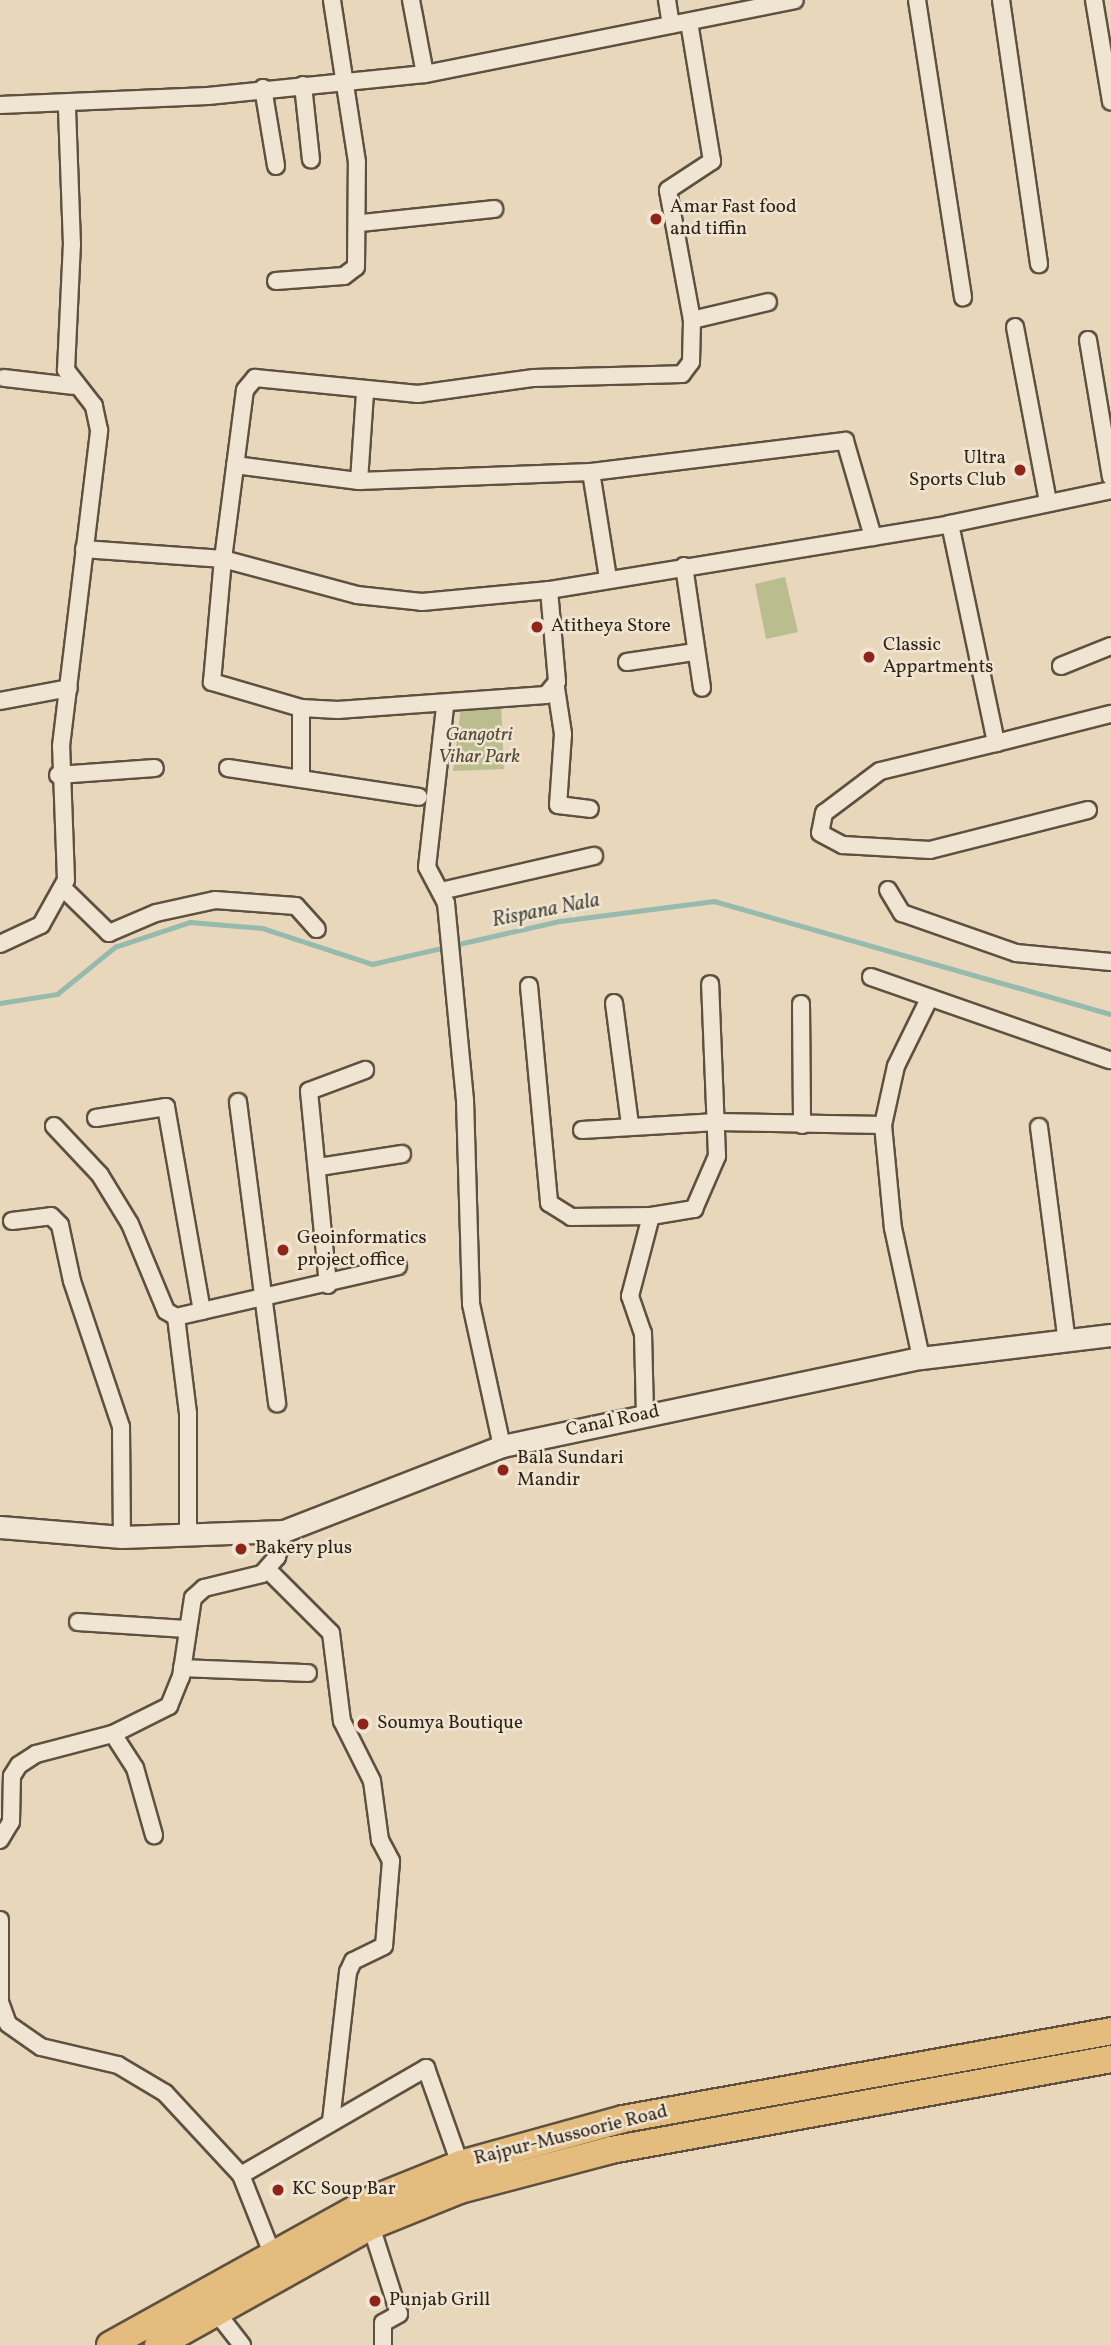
<!DOCTYPE html>
<html>
<head>
<meta charset="utf-8">
<style>
	body { margin:0 }
	#map { position:relative; width:1111px; height:2345px; overflow:hidden; background:#e8d7bb; font-family:Vollkorn,serif }
	div>[style] { position:absolute }
	.green>* { inset:0; background:#babd8d }
	.stream>* { height:4.5px; margin:-2.25px; padding:0 2.25px; transform-origin:2.25px; border-radius:2.25px; background:#97baae }
	.roads { filter:drop-shadow(2px 0 #5e5140) drop-shadow(-2px 0 #5e5140) drop-shadow(0 2px #5e5140) drop-shadow(0 -2px #5e5140) }
	.minor>* { height:16px; margin:-8px; padding:0 8px; transform-origin:8px; border-radius:8px; background:#f0e5d3 }
	.tertiary>* { height:21px; margin:-10.5px; padding:0 10.5px; transform-origin:10.5px; border-radius:10.5px; background:#f0e5d3 }
	.primary>* { height:26px; margin:-13px; padding:0 13px; transform-origin:13px; border-radius:13px; background:#e4bc7e }
	.dots>* { width:19px; height:19px; translate:-50% -50%; box-sizing:border-box; border:4px solid #f0e5d3; border-radius:50% }
	span { translate:-50% -50%; white-space:nowrap; text-align:center; line-height:1.15; -webkit-text-stroke:5px #f0e5d3; paint-order:stroke }
	.poi-label { font-size:19px; color:#302417 }
	.left { translate:0 -50%; text-align:left }
	.right { translate:-100% -50%; text-align:right }
	.park-label { font-size:19px; color:#524a34; font-style:italic }
	.street-label { font-size:19px; color:#302417 }
	.water-label { font-size:21px; color:#4a4a3d; font-style:italic }
</style>
</head>
<body>
<div id="map">
	<div class="green">
		<i style="clip-path:polygon(785px 577px,798px 632px,766px 639px,755px 584px)"></i>
		<i style="clip-path:polygon(501px 704px,504px 769px,453px 771px,461px 707px)"></i>
	</div>
	<div class="stream">
		<i style="left:454px;top:945px;width:109px;rotate:-12.8deg"></i>
		<i style="left:560px;top:921px;width:155px;rotate:-7.4deg"></i>
		<i style="left:714px;top:901px;width:413px;rotate:15.9deg"></i>
		<i style="left:0;top:1003px;width:58px;rotate:-9deg"></i>
		<i style="left:57px;top:994px;width:75px;rotate:-39deg"></i>
		<i style="left:115px;top:947px;width:79px;rotate:-18.4deg"></i>
		<i style="left:190px;top:922px;width:72px;rotate:4.8deg"></i>
		<i style="left:262px;top:928px;width:116px;rotate:18.1deg"></i>
		<i style="left:372px;top:964px;width:76px;rotate:-12.9deg"></i>
	</div>
	<div class="roads">
		<div class="minor">
			<i style="left:411px;top:0;width:75px;rotate:79.3deg"></i>
			<i style="left:667px;top:0;width:25px;rotate:81deg"></i>
			<i style="left:917px;top:0;width:301px;rotate:81.2deg"></i>
			<i style="left:1001px;top:0;width:267px;rotate:81.8deg"></i>
			<i style="left:1094px;top:0;width:103px;rotate:80.5deg"></i>
			<i style="left:303px;top:85px;width:75px;rotate:83.9deg"></i>
			<i style="left:263px;top:88px;width:79px;rotate:80.5deg"></i>
			<i style="left:0;top:105px;width:208px;rotate:-2.5deg"></i>
			<i style="left:208px;top:96px;width:218px;rotate:-5.8deg"></i>
			<i style="left:425px;top:74px;width:377px;rotate:-11.3deg"></i>
			<i style="left:361px;top:223px;width:134px;rotate:-6deg"></i>
			<i style="left:276px;top:281px;width:68px;rotate:-4.2deg"></i>
			<i style="left:344px;top:276px;width:15px;rotate:-37deg"></i>
			<i style="left:356px;top:267px;width:105px;rotate:-89.5deg"></i>
			<i style="left:357px;top:162px;width:164px;rotate:-98.8deg"></i>
			<i style="left:692px;top:320px;width:78px;rotate:-13.3deg"></i>
			<i style="left:1015px;top:327px;width:178px;rotate:79.3deg"></i>
			<i style="left:1088px;top:340px;width:139px;rotate:80.5deg"></i>
			<i style="left:4px;top:378px;width:69px;rotate:6.6deg"></i>
			<i style="left:235px;top:465px;width:125px;rotate:7.4deg"></i>
			<i style="left:359px;top:481px;width:232px;rotate:-2.2deg"></i>
			<i style="left:359px;top:481px;width:87px;rotate:-86.1deg"></i>
			<i style="left:950px;top:524px;width:224px;rotate:78.1deg"></i>
			<i style="left:996px;top:743px;width:119px;rotate:166.4deg"></i>
			<i style="left:880px;top:771px;width:70px;rotate:143.1deg"></i>
			<i style="left:824px;top:813px;width:20px;rotate:101deg"></i>
			<i style="left:820px;top:833px;width:26px;rotate:28deg"></i>
			<i style="left:843px;top:845px;width:87px;rotate:3.3deg"></i>
			<i style="left:930px;top:850px;width:163px;rotate:-14.2deg"></i>
			<i style="left:84px;top:549px;width:139px;rotate:4.1deg"></i>
			<i style="left:223px;top:559px;width:170px;rotate:-82.6deg"></i>
			<i style="left:245px;top:390px;width:16px;rotate:-50deg"></i>
			<i style="left:255px;top:378px;width:164px;rotate:5.6deg"></i>
			<i style="left:418px;top:394px;width:117px;rotate:-7.9deg"></i>
			<i style="left:534px;top:378px;width:148px;rotate:-1.5deg"></i>
			<i style="left:682px;top:374px;width:15px;rotate:-53deg"></i>
			<i style="left:691px;top:362px;width:42px;rotate:-88.6deg"></i>
			<i style="left:692px;top:320px;width:132px;rotate:-100.5deg"></i>
			<i style="left:668px;top:190px;width:53px;rotate:-33.4deg"></i>
			<i style="left:712px;top:161px;width:141px;rotate:-99.4deg"></i>
			<i style="left:684px;top:566px;width:123px;rotate:81.6deg"></i>
			<i style="left:608px;top:578px;width:107px;rotate:-99.1deg"></i>
			<i style="left:591px;top:472px;width:256px;rotate:-7deg"></i>
			<i style="left:845px;top:441px;width:100px;rotate:73.7deg"></i>
			<i style="left:549px;top:590px;width:92px;rotate:85deg"></i>
			<i style="left:557px;top:682px;width:17px;rotate:130deg"></i>
			<i style="left:546px;top:695px;width:209px;rotate:175.9deg"></i>
			<i style="left:338px;top:710px;width:37px;rotate:-177deg"></i>
			<i style="left:301px;top:708px;width:93px;rotate:-163.7deg"></i>
			<i style="left:212px;top:682px;width:123px;rotate:-84.9deg"></i>
			<i style="left:223px;top:559px;width:139px;rotate:15deg"></i>
			<i style="left:357px;top:595px;width:65px;rotate:6.1deg"></i>
			<i style="left:422px;top:602px;width:128px;rotate:-5.4deg"></i>
			<i style="left:549px;top:590px;width:406px;rotate:-9.3deg"></i>
			<i style="left:950px;top:524px;width:165px;rotate:-11.9deg"></i>
			<i style="left:627px;top:662px;width:69px;rotate:-8.4deg"></i>
			<i style="left:1061px;top:666px;width:54px;rotate:-21.8deg"></i>
			<i style="left:556px;top:688px;width:47px;rotate:81.3deg"></i>
			<i style="left:563px;top:734px;width:71px;rotate:94deg"></i>
			<i style="left:558px;top:805px;width:32px;rotate:7deg"></i>
			<i style="left:0;top:701px;width:70px;rotate:-10.7deg"></i>
			<i style="left:445px;top:707px;width:161px;rotate:96.4deg"></i>
			<i style="left:427px;top:867px;width:41px;rotate:62.2deg"></i>
			<i style="left:446px;top:903px;width:198px;rotate:84.5deg"></i>
			<i style="left:465px;top:1100px;width:204px;rotate:88.3deg"></i>
			<i style="left:471px;top:1304px;width:145px;rotate:77.7deg"></i>
			<i style="left:996px;top:743px;width:119px;rotate:-14.2deg"></i>
			<i style="left:228px;top:768px;width:193px;rotate:8.6deg"></i>
			<i style="left:58px;top:775px;width:97px;rotate:-4.1deg"></i>
			<i style="left:301px;top:779px;width:71px;rotate:-90deg"></i>
			<i style="left:64px;top:889px;width:63px;rotate:44.4deg"></i>
			<i style="left:109px;top:933px;width:51px;rotate:-23.1deg"></i>
			<i style="left:156px;top:913px;width:60px;rotate:-12.4deg"></i>
			<i style="left:215px;top:900px;width:81px;rotate:4.2deg"></i>
			<i style="left:296px;top:906px;width:31px;rotate:48deg"></i>
			<i style="left:888px;top:890px;width:27px;rotate:59deg"></i>
			<i style="left:902px;top:913px;width:121px;rotate:19.3deg"></i>
			<i style="left:1016px;top:953px;width:95px;rotate:5.4deg"></i>
			<i style="left:441px;top:891px;width:157px;rotate:-12.9deg"></i>
			<i style="left:0;top:944px;width:45px;rotate:-24.9deg"></i>
			<i style="left:41px;top:925px;width:51px;rotate:-60.9deg"></i>
			<i style="left:66px;top:880px;width:134px;rotate:-92.1deg"></i>
			<i style="left:61px;top:746px;width:318px;rotate:-83.1deg"></i>
			<i style="left:99px;top:430px;width:25px;rotate:-102deg"></i>
			<i style="left:94px;top:406px;width:46px;rotate:-127.9deg"></i>
			<i style="left:66px;top:370px;width:125px;rotate:-87.3deg"></i>
			<i style="left:72px;top:245px;width:139px;rotate:-92.1deg"></i>
			<i style="left:871px;top:977px;width:253px;rotate:19.2deg"></i>
			<i style="left:529px;top:986px;width:218px;rotate:84.7deg"></i>
			<i style="left:549px;top:1203px;width:26px;rotate:32deg"></i>
			<i style="left:571px;top:1217px;width:80px;rotate:-0.7deg"></i>
			<i style="left:651px;top:1216px;width:83px;rotate:104.7deg"></i>
			<i style="left:630px;top:1296px;width:39px;rotate:71deg"></i>
			<i style="left:643px;top:1333px;width:82px;rotate:88.6deg"></i>
			<i style="left:614px;top:1003px;width:123px;rotate:82.5deg"></i>
			<i style="left:801px;top:1004px;width:121px;rotate:89.5deg"></i>
			<i style="left:238px;top:1102px;width:304px;rotate:82.6deg"></i>
			<i style="left:96px;top:1118px;width:71px;rotate:-8.9deg"></i>
			<i style="left:166px;top:1107px;width:207px;rotate:80deg"></i>
			<i style="left:202px;top:1311px;width:27px;rotate:167deg"></i>
			<i style="left:883px;top:1125px;width:60px;rotate:-77.6deg"></i>
			<i style="left:896px;top:1066px;width:72px;rotate:-63.8deg"></i>
			<i style="left:54px;top:1126px;width:67px;rotate:46.8deg"></i>
			<i style="left:100px;top:1175px;width:57px;rotate:58.5deg"></i>
			<i style="left:130px;top:1224px;width:94px;rotate:67.5deg"></i>
			<i style="left:166px;top:1311px;width:12px;rotate:31deg"></i>
			<i style="left:176px;top:1317px;width:97px;rotate:82.9deg"></i>
			<i style="left:188px;top:1413px;width:124px;rotate:90deg"></i>
			<i style="left:1039px;top:1127px;width:217px;rotate:82.6deg"></i>
			<i style="left:582px;top:1130px;width:135px;rotate:-3.4deg"></i>
			<i style="left:717px;top:1122px;width:166px;rotate:1deg"></i>
			<i style="left:883px;top:1125px;width:103px;rotate:84.5deg"></i>
			<i style="left:893px;top:1228px;width:133px;rotate:77.8deg"></i>
			<i style="left:319px;top:1167px;width:84px;rotate:-8.9deg"></i>
			<i style="left:651px;top:1216px;width:44px;rotate:-9.2deg"></i>
			<i style="left:694px;top:1209px;width:58px;rotate:-66.5deg"></i>
			<i style="left:717px;top:1156px;width:172px;rotate:-92.3deg"></i>
			<i style="left:12px;top:1221px;width:39px;rotate:-7deg"></i>
			<i style="left:51px;top:1216px;width:13px;rotate:45deg"></i>
			<i style="left:60px;top:1225px;width:57px;rotate:77.9deg"></i>
			<i style="left:72px;top:1281px;width:154px;rotate:71.4deg"></i>
			<i style="left:121px;top:1427px;width:110px;rotate:89.5deg"></i>
			<i style="left:328px;top:1285px;width:195px;rotate:-95.6deg"></i>
			<i style="left:309px;top:1091px;width:60px;rotate:-20.6deg"></i>
			<i style="left:202px;top:1311px;width:201px;rotate:-12.9deg"></i>
			<i style="left:268px;top:1570px;width:89px;rotate:45deg"></i>
			<i style="left:331px;top:1633px;width:89px;rotate:82.9deg"></i>
			<i style="left:342px;top:1721px;width:67px;rotate:63.4deg"></i>
			<i style="left:372px;top:1781px;width:60px;rotate:82.3deg"></i>
			<i style="left:380px;top:1840px;width:24px;rotate:62deg"></i>
			<i style="left:391px;top:1861px;width:85px;rotate:94.7deg"></i>
			<i style="left:384px;top:1946px;width:34px;rotate:154deg"></i>
			<i style="left:353px;top:1961px;width:12px;rotate:114deg"></i>
			<i style="left:348px;top:1972px;width:151px;rotate:96.5deg"></i>
			<i style="left:78px;top:1622px;width:108px;rotate:3.7deg"></i>
			<i style="left:182px;top:1668px;width:126px;rotate:2.3deg"></i>
			<i style="left:113px;top:1734px;width:40px;rotate:57.1deg"></i>
			<i style="left:135px;top:1768px;width:70px;rotate:74.2deg"></i>
			<i style="left:0;top:1840px;width:21px;rotate:-59deg"></i>
			<i style="left:11px;top:1822px;width:46px;rotate:-88.8deg"></i>
			<i style="left:12px;top:1776px;width:13px;rotate:-58deg"></i>
			<i style="left:19px;top:1765px;width:20px;rotate:-33deg"></i>
			<i style="left:36px;top:1754px;width:80px;rotate:-14.6deg"></i>
			<i style="left:113px;top:1734px;width:63px;rotate:-26.6deg"></i>
			<i style="left:169px;top:1706px;width:31px;rotate:-68deg"></i>
			<i style="left:181px;top:1677px;width:80px;rotate:-81.4deg"></i>
			<i style="left:193px;top:1598px;width:15px;rotate:-42deg"></i>
			<i style="left:204px;top:1588px;width:60px;rotate:-13.6deg"></i>
			<i style="left:262px;top:1574px;width:23px;rotate:-49deg"></i>
			<i style="left:277px;top:1557px;width:27px;rotate:-75deg"></i>
			<i style="left:0;top:1920px;width:82px;rotate:90deg"></i>
			<i style="left:0;top:2002px;width:23px;rotate:70deg"></i>
			<i style="left:8px;top:2024px;width:40px;rotate:34.9deg"></i>
			<i style="left:41px;top:2047px;width:79px;rotate:13.2deg"></i>
			<i style="left:118px;top:2065px;width:55px;rotate:30.8deg"></i>
			<i style="left:165px;top:2093px;width:112px;rotate:47.2deg"></i>
			<i style="left:241px;top:2175px;width:87px;rotate:68.4deg"></i>
			<i style="left:241px;top:2175px;width:214px;rotate:-30deg"></i>
			<i style="left:426px;top:2068px;width:102px;rotate:70.5deg"></i>
			<i style="left:371px;top:2226px;width:92px;rotate:72.3deg"></i>
			<i style="left:399px;top:2314px;width:18px;rotate:151deg"></i>
			<i style="left:383px;top:2323px;width:22px;rotate:90deg"></i>
			<i style="left:217px;top:2313px;width:41px;rotate:52deg"></i>
		</div>
		<div class="tertiary">
			<i style="left:0;top:1527px;width:122px;rotate:4.7deg"></i>
			<i style="left:122px;top:1537px;width:162px;rotate:-2.1deg"></i>
			<i style="left:284px;top:1531px;width:234px;rotate:-21.3deg"></i>
			<i style="left:502px;top:1446px;width:428px;rotate:-11.9deg"></i>
			<i style="left:921px;top:1358px;width:191px;rotate:-6.9deg"></i>
		</div>
		<div class="primary">
			<i style="left:110px;top:2345px;width:301px;rotate:-29deg"></i>
			<i style="left:373px;top:2199px;width:94px;rotate:-21.9deg"></i>
			<i style="left:460px;top:2164px;width:169px;rotate:-15.4deg"></i>
			<i style="left:623px;top:2119px;width:496px;rotate:-10.2deg"></i>
			<i style="left:158px;top:2345px;width:244px;rotate:-29.2deg"></i>
			<i style="left:371px;top:2226px;width:96px;rotate:-22deg"></i>
			<i style="left:460px;top:2190px;width:156px;rotate:-14.8deg"></i>
			<i style="left:611px;top:2150px;width:508px;rotate:-10.31deg"></i>
		</div>
	</div>
	<div class="dots">
		<i style="left:656px;top:219px;background:#8f2418"></i>
		<i style="left:1020px;top:470px;background:#8f2418"></i>
		<i style="left:537px;top:627px;background:#8f2418"></i>
		<i style="left:869px;top:657px;background:#8f2418"></i>
		<i style="left:283px;top:1250px;background:#8f2418"></i>
		<i style="left:503px;top:1470px;background:#8f2418"></i>
		<i style="left:241px;top:1549px;background:#8f2418"></i>
		<i style="left:363px;top:1724px;background:#8f2418"></i>
		<i style="left:278px;top:2190px;background:#8f2418"></i>
		<i style="left:375px;top:2301px;background:#8f2418"></i>
	</div>
	<div class="poi-label">
		<span class="left" style="left:670px;top:219px">Amar Fast food<br>and tiffin</span>
		<span class="right" style="left:1006px;top:470px">Ultra<br>Sports Club</span>
		<span class="left" style="left:551px;top:627px">Atitheya Store</span>
		<span class="left" style="left:883px;top:657px">Classic<br>Appartments</span>
		<span class="left" style="left:297px;top:1250px">Geoinformatics<br>project office</span>
		<span class="left" style="left:517px;top:1470px">Bala Sundari<br>Mandir</span>
		<span class="left" style="left:255px;top:1549px">Bakery plus</span>
		<span class="left" style="left:377px;top:1724px">Soumya Boutique</span>
		<span class="left" style="left:292px;top:2190px">KC Soup Bar</span>
		<span class="left" style="left:389px;top:2301px">Punjab Grill</span>
	</div>
	<div class="park-label">
		<span style="left:479px;top:747px">Gangotri<br>Vihar Park</span>
	</div>
	<div class="street-label">
		<span style="left:613px;top:1422px;rotate:-12deg">Canal Road</span>
		<span style="left:571px;top:2136px;rotate:-14deg">Rajpur-Mussoorie Road</span>
	</div>
	<div class="water-label">
		<span style="left:546px;top:911px;rotate:-11deg">Rispana Nala</span>
	</div>
</div>
</body>
</html>
